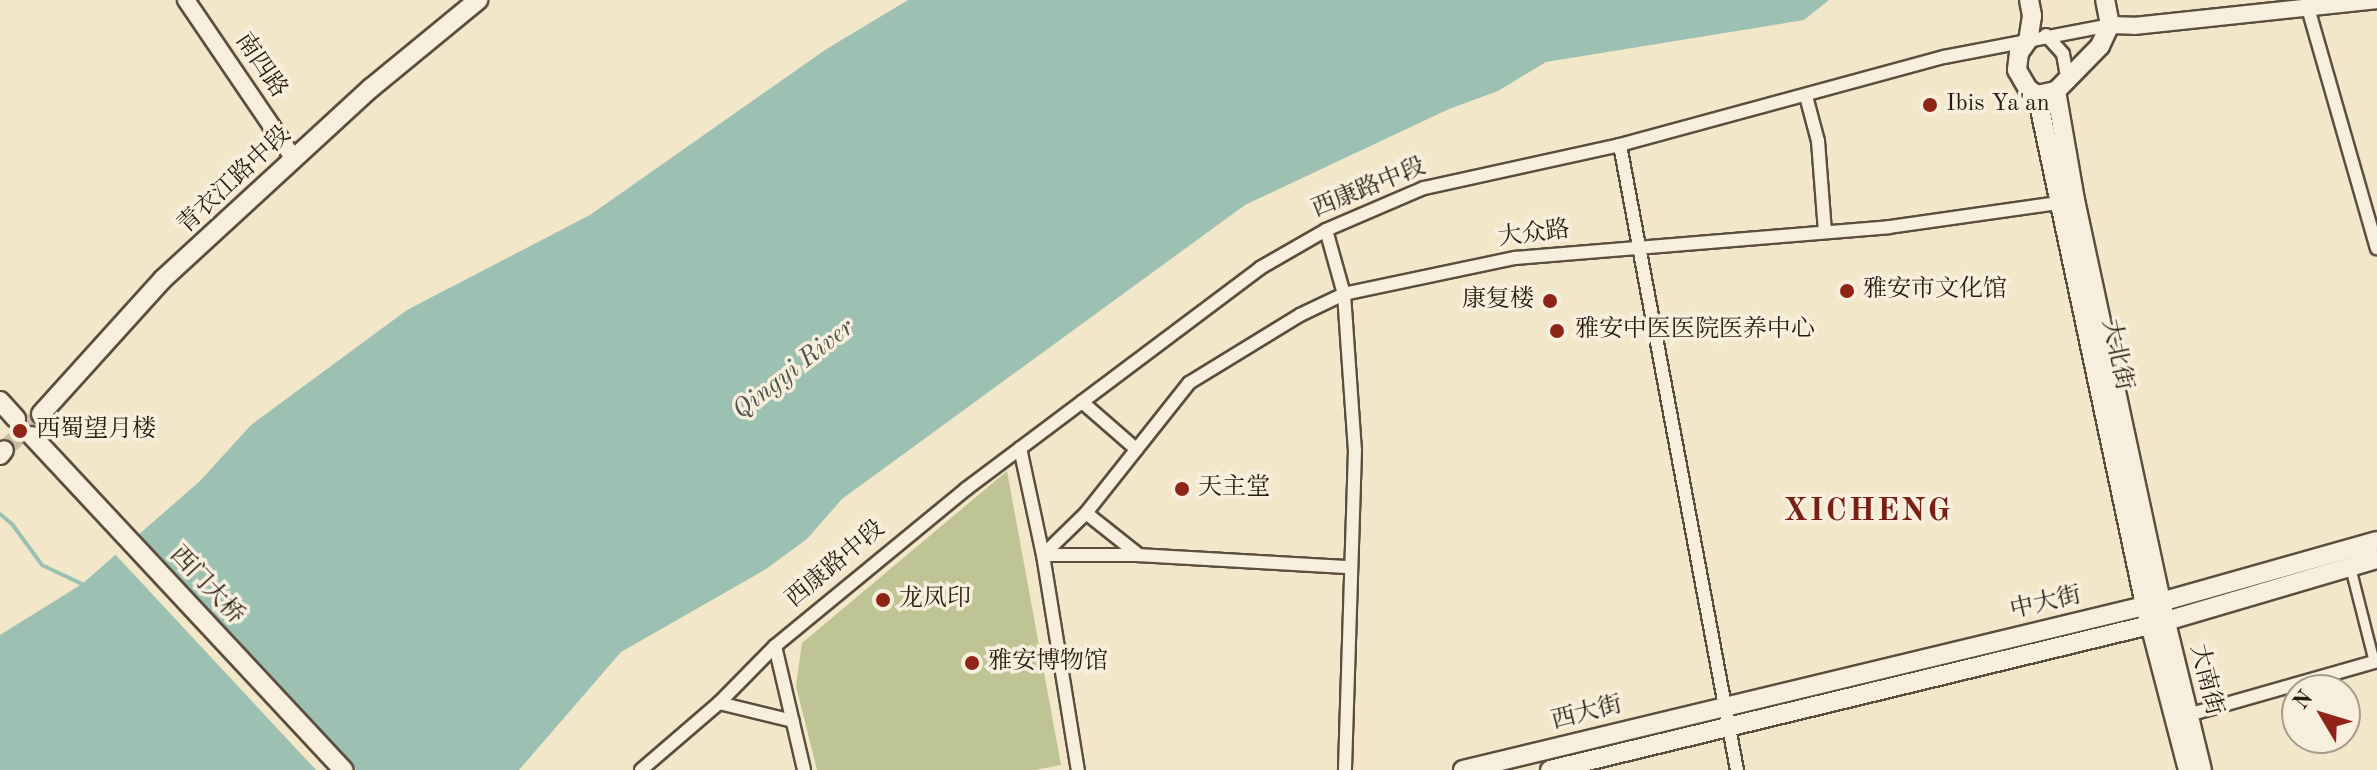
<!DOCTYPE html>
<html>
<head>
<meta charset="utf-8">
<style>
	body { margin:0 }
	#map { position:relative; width:2377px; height:770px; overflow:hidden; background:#f3e7ca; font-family:"Old Standard TT","Noto Serif SC",serif }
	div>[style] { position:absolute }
	.green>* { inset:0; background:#bfc494 }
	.water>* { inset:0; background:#9cc0b2 }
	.pier>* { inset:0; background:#f3e7ca }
	.stream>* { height:4px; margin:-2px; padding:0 2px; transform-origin:2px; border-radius:2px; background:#9cc0b2 }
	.secondary-tunnel>* { height:18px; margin-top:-9px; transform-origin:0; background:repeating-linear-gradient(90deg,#cbbea5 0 18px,transparent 0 27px) }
	.roads { filter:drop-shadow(2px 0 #5c4e3f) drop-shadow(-2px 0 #5c4e3f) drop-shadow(0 2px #5c4e3f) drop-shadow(0 -2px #5c4e3f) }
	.pedestrian>* { height:9px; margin:-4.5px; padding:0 4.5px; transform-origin:4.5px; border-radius:4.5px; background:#f7efdd }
	.minor>* { height:12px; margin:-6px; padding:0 6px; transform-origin:6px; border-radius:6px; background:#f7efdd }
	.tertiary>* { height:16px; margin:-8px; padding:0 8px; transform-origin:8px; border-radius:8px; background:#f7efdd }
	.secondary>* { height:18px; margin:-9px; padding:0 9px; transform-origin:9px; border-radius:9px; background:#f7efdd }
	.dots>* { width:22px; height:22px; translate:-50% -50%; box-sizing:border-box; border:4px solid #f7efdd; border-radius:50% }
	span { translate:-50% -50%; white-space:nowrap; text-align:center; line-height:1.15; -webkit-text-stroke:7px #f7efdd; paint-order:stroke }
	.street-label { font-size:24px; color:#291b11 }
	.poi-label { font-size:24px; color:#291b11 }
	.left { translate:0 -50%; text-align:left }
	.right { translate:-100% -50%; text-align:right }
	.water-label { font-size:26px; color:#515549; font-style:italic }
	.district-label { font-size:32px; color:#7a1f14; font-weight:700; letter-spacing:2px }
	.north { position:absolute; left:2281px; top:674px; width:80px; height:80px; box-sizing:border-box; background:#f7efdd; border:2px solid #a59a8b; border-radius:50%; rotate:308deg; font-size:22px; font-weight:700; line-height:32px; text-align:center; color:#291b11 }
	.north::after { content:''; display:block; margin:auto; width:28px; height:36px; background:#8f2418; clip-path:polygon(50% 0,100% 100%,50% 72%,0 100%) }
</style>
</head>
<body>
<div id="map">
	<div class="green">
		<i style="clip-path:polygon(1007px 471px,1061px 765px,1035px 770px,817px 770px,796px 686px,802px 643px)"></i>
	</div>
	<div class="water">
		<i style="clip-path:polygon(908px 0,1829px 0,1804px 20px,1546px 62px,1498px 91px,1449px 109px,1245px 205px,842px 499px,807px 539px,766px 569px,621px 652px,519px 770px,0 770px,0 635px,82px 584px,200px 481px,251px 425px,407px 310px,590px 215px,825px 50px)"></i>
	</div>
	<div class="pier">
		<i style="clip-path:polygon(134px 533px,356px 770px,316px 770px,113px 552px)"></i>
	</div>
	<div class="stream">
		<i style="left:0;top:514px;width:16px;rotate:40deg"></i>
		<i style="left:12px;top:524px;width:51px;rotate:53.8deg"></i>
		<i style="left:42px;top:565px;width:44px;rotate:25.4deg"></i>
	</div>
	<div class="secondary-tunnel">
		<i style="left:4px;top:450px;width:52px;rotate:-44.2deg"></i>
	</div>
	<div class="roads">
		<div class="pedestrian">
			<i style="left:2350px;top:567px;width:98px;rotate:75.8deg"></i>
		</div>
		<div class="minor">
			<i style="left:2308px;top:8px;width:250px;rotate:74deg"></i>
			<i style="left:2046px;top:35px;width:25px;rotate:48deg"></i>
			<i style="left:2063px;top:54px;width:23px;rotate:80deg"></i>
			<i style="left:1806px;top:96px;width:47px;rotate:75.1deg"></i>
			<i style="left:1818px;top:141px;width:90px;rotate:85.6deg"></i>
			<i style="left:1620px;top:145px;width:636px;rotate:79.4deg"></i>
			<i style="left:1326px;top:230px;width:66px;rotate:74.3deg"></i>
			<i style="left:1344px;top:294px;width:156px;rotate:86deg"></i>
			<i style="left:1355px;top:450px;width:320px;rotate:91.8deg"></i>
			<i style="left:1082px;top:402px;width:72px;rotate:41deg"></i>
			<i style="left:1020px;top:448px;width:109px;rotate:77.9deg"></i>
			<i style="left:1043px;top:555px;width:218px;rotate:80.8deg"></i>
			<i style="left:1086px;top:513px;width:68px;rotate:38.4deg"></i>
			<i style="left:1043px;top:555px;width:60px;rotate:-44.3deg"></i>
			<i style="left:1086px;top:513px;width:166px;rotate:-51.6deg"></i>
			<i style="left:1189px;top:383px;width:130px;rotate:-31.5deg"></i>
			<i style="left:1300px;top:315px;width:49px;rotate:-25.5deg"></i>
			<i style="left:1344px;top:294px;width:175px;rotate:-11.9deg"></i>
			<i style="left:1515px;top:258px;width:375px;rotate:-4.7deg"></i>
			<i style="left:1889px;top:227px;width:177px;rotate:-8.1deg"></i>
			<i style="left:1043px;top:555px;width:96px"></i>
			<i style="left:1139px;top:555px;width:210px;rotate:3.3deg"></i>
			<i style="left:775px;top:646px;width:127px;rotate:76.8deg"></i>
			<i style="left:719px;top:703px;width:76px;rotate:13.7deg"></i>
			<i style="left:2188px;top:715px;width:197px;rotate:-15.9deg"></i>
			<i style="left:641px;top:770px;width:103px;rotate:-40.7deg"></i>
			<i style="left:719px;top:703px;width:80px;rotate:-45.5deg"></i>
			<i style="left:775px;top:646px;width:247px;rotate:-39.4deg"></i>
			<i style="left:966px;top:489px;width:368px;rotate:-36.9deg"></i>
			<i style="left:1260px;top:268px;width:76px;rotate:-29.9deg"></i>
			<i style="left:1326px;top:230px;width:107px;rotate:-23.2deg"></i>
			<i style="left:1424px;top:188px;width:201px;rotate:-12.4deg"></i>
			<i style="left:1620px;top:145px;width:336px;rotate:-15.2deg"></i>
			<i style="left:1944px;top:57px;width:169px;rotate:-10.9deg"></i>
		</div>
		<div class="tertiary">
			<i style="left:186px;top:0;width:192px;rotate:55.8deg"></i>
			<i style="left:2110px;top:25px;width:24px;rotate:2deg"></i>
			<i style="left:2134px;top:26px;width:243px;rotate:-6.1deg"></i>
		</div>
		<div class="secondary">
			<i style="left:2029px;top:0;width:16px;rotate:79deg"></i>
			<i style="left:2032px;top:16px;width:24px;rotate:99deg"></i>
			<i style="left:2028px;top:40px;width:16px;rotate:125deg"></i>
			<i style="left:2019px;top:53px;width:17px;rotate:97deg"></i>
			<i style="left:2017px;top:70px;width:22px;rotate:60deg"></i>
			<i style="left:2028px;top:89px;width:11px;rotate:34deg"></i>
			<i style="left:2037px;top:95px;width:19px;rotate:-12deg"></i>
			<i style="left:2056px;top:91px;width:63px;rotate:-45.6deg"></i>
			<i style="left:2100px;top:46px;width:23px;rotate:-65deg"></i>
			<i style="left:2110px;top:25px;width:25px;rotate:-101deg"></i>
			<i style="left:2056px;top:91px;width:111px;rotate:80.1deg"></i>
			<i style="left:2075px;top:200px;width:411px;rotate:77.9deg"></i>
			<i style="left:2161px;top:602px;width:173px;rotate:76.3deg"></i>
			<i style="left:2037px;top:95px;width:521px;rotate:78.04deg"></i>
			<i style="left:2145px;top:605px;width:171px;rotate:75.4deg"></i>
			<i style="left:0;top:401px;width:24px;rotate:48deg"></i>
			<i style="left:41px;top:414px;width:182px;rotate:-47.9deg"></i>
			<i style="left:163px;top:279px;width:282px;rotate:-42.6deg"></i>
			<i style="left:371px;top:88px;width:139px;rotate:-39.4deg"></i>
			<i style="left:32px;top:436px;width:457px;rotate:47deg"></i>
			<i style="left:0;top:455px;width:6px;rotate:-51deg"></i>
			<i style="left:1463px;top:770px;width:718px;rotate:-13.53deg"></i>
			<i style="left:2161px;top:602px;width:224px;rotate:-15.8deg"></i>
			<i style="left:1550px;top:770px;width:634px;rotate:-13.6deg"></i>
			<i style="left:2166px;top:621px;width:220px;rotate:-16.4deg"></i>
		</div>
	</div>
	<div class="dots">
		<i style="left:1930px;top:105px;background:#8f2418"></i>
		<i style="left:1847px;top:291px;background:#8f2418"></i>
		<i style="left:1550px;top:301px;background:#8f2418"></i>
		<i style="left:1557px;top:331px;background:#8f2418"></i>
		<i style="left:20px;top:431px;background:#8f2418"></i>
		<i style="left:1182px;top:489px;background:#8f2418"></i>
		<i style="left:883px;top:600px;background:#8f2418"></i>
		<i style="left:972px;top:663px;background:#8f2418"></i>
	</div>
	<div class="street-label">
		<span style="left:260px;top:66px;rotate:56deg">南四路</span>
		<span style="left:235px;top:181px;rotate:-43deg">青衣江路中段</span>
		<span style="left:1369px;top:189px;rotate:-22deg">西康路中段</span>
		<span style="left:1534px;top:235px;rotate:-7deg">大众路</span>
		<span style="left:2116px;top:355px;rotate:78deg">大北街</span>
		<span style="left:836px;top:565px;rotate:-40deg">西康路中段</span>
		<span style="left:206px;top:586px;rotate:47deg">西门大桥</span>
		<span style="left:2046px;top:604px;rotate:-13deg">中大街</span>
		<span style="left:2205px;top:680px;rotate:76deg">大南街</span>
		<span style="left:1587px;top:714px;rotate:-14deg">西大街</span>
	</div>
	<div class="poi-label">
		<span class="left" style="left:1946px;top:105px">Ibis Ya'an</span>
		<span class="left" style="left:1863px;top:291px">雅安市文化馆</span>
		<span class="right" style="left:1534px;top:301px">康复楼</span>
		<span class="left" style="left:1575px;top:331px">雅安中医医院医养中心</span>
		<span class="left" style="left:36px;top:431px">西蜀望月楼</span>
		<span class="left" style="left:1198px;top:489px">天主堂</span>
		<span class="left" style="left:899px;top:600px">龙凤印</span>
		<span class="left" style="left:988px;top:663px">雅安博物馆</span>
	</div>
	<div class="water-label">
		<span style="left:794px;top:370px;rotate:-38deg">Qingyi River</span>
	</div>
	<div class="district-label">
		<span style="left:1868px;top:512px">XICHENG</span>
	</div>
	<div class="north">N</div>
</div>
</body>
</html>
